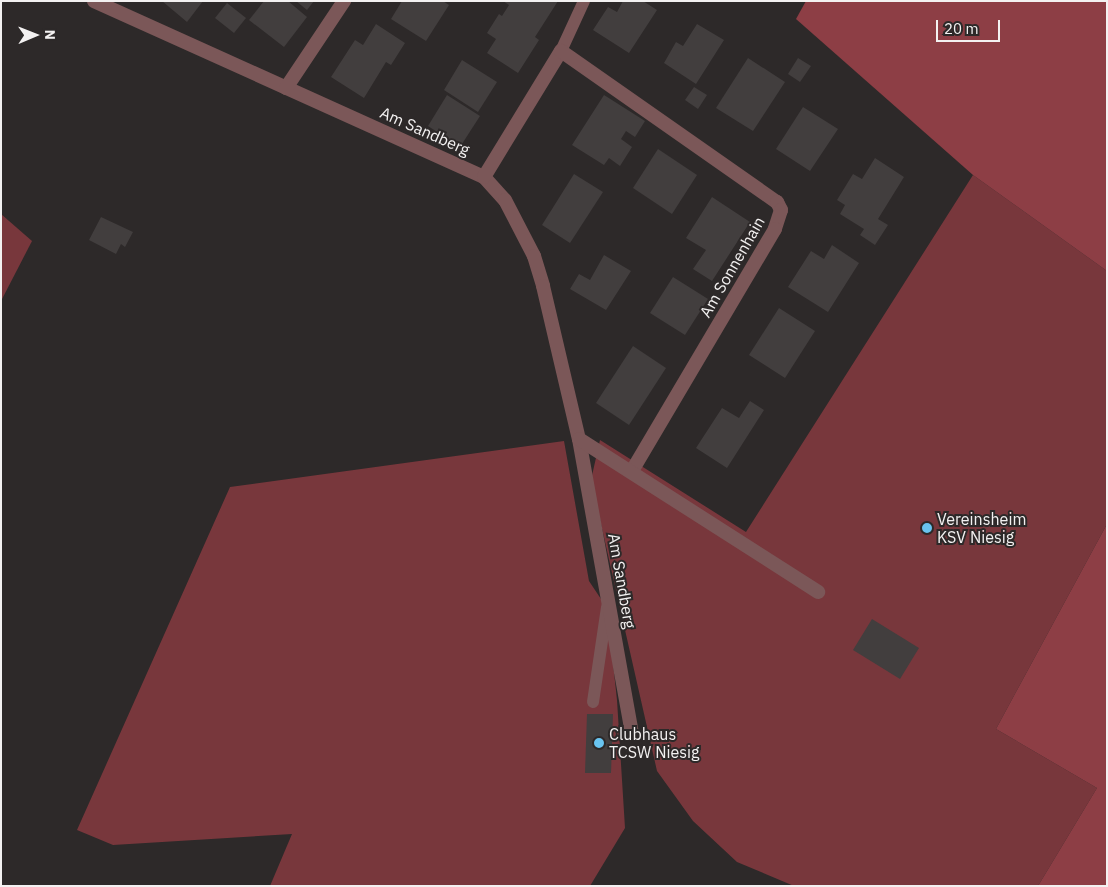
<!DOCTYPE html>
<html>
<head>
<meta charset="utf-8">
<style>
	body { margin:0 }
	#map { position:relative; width:1108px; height:887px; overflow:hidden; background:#2d2929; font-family:"IBM Plex Sans",sans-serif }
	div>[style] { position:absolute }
	.green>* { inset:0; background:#78373c }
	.forest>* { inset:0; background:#8d3e45 }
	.building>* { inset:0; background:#423e3e }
	.service>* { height:12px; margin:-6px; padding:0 6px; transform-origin:6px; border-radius:6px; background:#7b5758 }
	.minor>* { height:14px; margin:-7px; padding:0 7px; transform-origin:7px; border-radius:7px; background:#7b5758 }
	.dots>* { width:14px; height:14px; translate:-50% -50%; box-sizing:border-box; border:2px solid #2d2929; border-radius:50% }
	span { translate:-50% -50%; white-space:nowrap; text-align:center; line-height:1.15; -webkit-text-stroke:4px #2d2929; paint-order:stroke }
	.street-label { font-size:16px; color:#f3f1f1 }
	.poi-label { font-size:16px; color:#f3f1f1 }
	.left { translate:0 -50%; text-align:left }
	.frame { position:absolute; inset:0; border:2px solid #f3f1f1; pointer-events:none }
	.north { position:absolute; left:10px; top:10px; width:50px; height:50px; -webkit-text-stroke:4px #2d2929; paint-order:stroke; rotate:89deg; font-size:14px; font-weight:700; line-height:20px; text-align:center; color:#f3f1f1 }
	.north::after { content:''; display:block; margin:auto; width:18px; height:22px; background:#f3f1f1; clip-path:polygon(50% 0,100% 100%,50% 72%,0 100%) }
	.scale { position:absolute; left:936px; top:20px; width:64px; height:22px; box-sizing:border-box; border:2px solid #f3f1f1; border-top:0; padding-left:6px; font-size:15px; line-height:18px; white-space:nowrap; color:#f3f1f1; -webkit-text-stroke:4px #2d2929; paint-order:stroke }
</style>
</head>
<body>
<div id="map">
	<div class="green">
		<i style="clip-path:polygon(973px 175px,1107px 271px,1107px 524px,996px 729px,1097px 788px,1038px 886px,794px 886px,737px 862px,693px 821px,657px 771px,591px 480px,600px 440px,746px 532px)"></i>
		<i style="clip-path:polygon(1px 214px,32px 241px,1px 301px)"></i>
		<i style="clip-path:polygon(564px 441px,589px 581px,607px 608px,617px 700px,625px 828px,590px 886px,270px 886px,292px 834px,113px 845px,77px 830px,230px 487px)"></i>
	</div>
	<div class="forest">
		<i style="clip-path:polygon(806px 1px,1107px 1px,1107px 271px,973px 175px,796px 19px)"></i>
		<i style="clip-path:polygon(1107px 524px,1107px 886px,1038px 886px,1097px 788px,996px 729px)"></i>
	</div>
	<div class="building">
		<i style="clip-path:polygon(162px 1px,203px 1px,187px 22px)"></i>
		<i style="clip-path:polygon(264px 1px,288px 1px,307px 17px,284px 47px,249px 20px)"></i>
		<i style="clip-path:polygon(296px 1px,314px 1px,307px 10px)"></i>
		<i style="clip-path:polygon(402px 1px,443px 1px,449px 5px,426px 41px,391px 19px)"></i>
		<i style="clip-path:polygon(503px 1px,558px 1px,535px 37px,539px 40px,518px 73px,487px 53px,496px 39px,487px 33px,499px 14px,502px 16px,509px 5px)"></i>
		<i style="clip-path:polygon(623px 1px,643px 1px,657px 10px,629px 53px,593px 30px,608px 7px,617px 12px)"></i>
		<i style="clip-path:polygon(227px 3px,246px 18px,234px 33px,215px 18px)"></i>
		<i style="clip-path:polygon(376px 24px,405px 43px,391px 65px,386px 62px,364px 98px,331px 77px,355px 40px,363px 45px)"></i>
		<i style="clip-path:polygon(697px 24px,724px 40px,696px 84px,664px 63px,676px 42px,683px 46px)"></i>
		<i style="clip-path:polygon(748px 58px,785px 82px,753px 131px,716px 108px)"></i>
		<i style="clip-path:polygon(798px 58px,811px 66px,800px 82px,788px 74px)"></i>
		<i style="clip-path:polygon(462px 60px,497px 82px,478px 112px,444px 90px)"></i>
		<i style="clip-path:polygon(694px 87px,707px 95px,698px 109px,685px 100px)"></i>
		<i style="clip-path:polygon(447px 95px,480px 116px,460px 147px,428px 126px)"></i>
		<i style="clip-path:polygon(604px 95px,645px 121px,635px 137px,626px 131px,621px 139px,632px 147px,620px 166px,609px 158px,604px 165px,572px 145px)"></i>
		<i style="clip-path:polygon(803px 107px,838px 129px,810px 171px,776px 149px)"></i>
		<i style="clip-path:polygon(658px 149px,697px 175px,672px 214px,633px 188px)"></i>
		<i style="clip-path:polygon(875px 158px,904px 177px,878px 219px,888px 225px,875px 245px,860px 235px,864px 229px,840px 214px,845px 205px,837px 200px,853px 174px,862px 179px)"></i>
		<i style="clip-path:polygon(574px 174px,603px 192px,570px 243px,542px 225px)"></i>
		<i style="clip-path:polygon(712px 197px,750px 222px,712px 281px,693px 269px,706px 250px,686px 238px)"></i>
		<i style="clip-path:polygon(101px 217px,133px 232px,125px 247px,121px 244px,116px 254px,89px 240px)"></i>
		<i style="clip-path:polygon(832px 245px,859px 263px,828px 312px,788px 287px,811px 251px,824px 259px)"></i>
		<i style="clip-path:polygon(604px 255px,631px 271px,606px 310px,570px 289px,579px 274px,590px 280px)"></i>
		<i style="clip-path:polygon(673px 277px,708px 299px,685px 335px,650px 313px)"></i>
		<i style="clip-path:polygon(779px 308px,815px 331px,785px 378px,749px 355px)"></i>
		<i style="clip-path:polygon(633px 346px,666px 368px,629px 425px,596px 403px)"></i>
		<i style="clip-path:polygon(750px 401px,764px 410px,727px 468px,696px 448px,722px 408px,739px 418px)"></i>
		<i style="clip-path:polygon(872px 619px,919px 648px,900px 679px,853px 650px)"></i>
		<i style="clip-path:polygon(587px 714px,613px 714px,611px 773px,585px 773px)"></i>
	</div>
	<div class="service">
		<i style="left:561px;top:51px;width:55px;rotate:-65.3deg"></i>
		<i style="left:593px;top:702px;width:96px;rotate:-81.6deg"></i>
	</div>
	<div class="minor">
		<i style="left:94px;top:1px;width:428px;rotate:24.3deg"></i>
		<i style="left:484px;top:177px;width:31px;rotate:48deg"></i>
		<i style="left:505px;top:200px;width:63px;rotate:62.6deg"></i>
		<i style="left:534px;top:256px;width:31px;rotate:73deg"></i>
		<i style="left:543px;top:286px;width:157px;rotate:76.8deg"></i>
		<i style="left:579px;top:439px;width:295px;rotate:79.8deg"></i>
		<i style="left:286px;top:88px;width:105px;rotate:-56.3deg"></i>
		<i style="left:484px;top:177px;width:148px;rotate:-58.6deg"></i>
		<i style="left:561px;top:51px;width:264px;rotate:35deg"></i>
		<i style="left:777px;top:202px;width:9px;rotate:63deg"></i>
		<i style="left:781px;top:210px;width:20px;rotate:108deg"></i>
		<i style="left:775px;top:229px;width:281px;rotate:120.6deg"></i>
		<i style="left:579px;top:439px;width:284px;rotate:32.6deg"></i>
	</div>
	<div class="dots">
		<i style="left:927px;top:528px;background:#69c4f0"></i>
		<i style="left:599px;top:743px;background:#69c4f0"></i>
	</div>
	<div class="street-label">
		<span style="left:425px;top:131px;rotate:24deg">Am Sandberg</span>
		<span style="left:732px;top:267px;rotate:-60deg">Am Sonnenhain</span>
		<span style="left:622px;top:581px;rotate:80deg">Am Sandberg</span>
	</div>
	<div class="poi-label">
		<span class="left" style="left:937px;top:528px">Vereinsheim<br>KSV Niesig</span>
		<span class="left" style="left:609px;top:743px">Clubhaus<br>TCSW Niesig</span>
	</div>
	<div class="frame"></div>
	<div class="north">N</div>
	<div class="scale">20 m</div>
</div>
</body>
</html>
